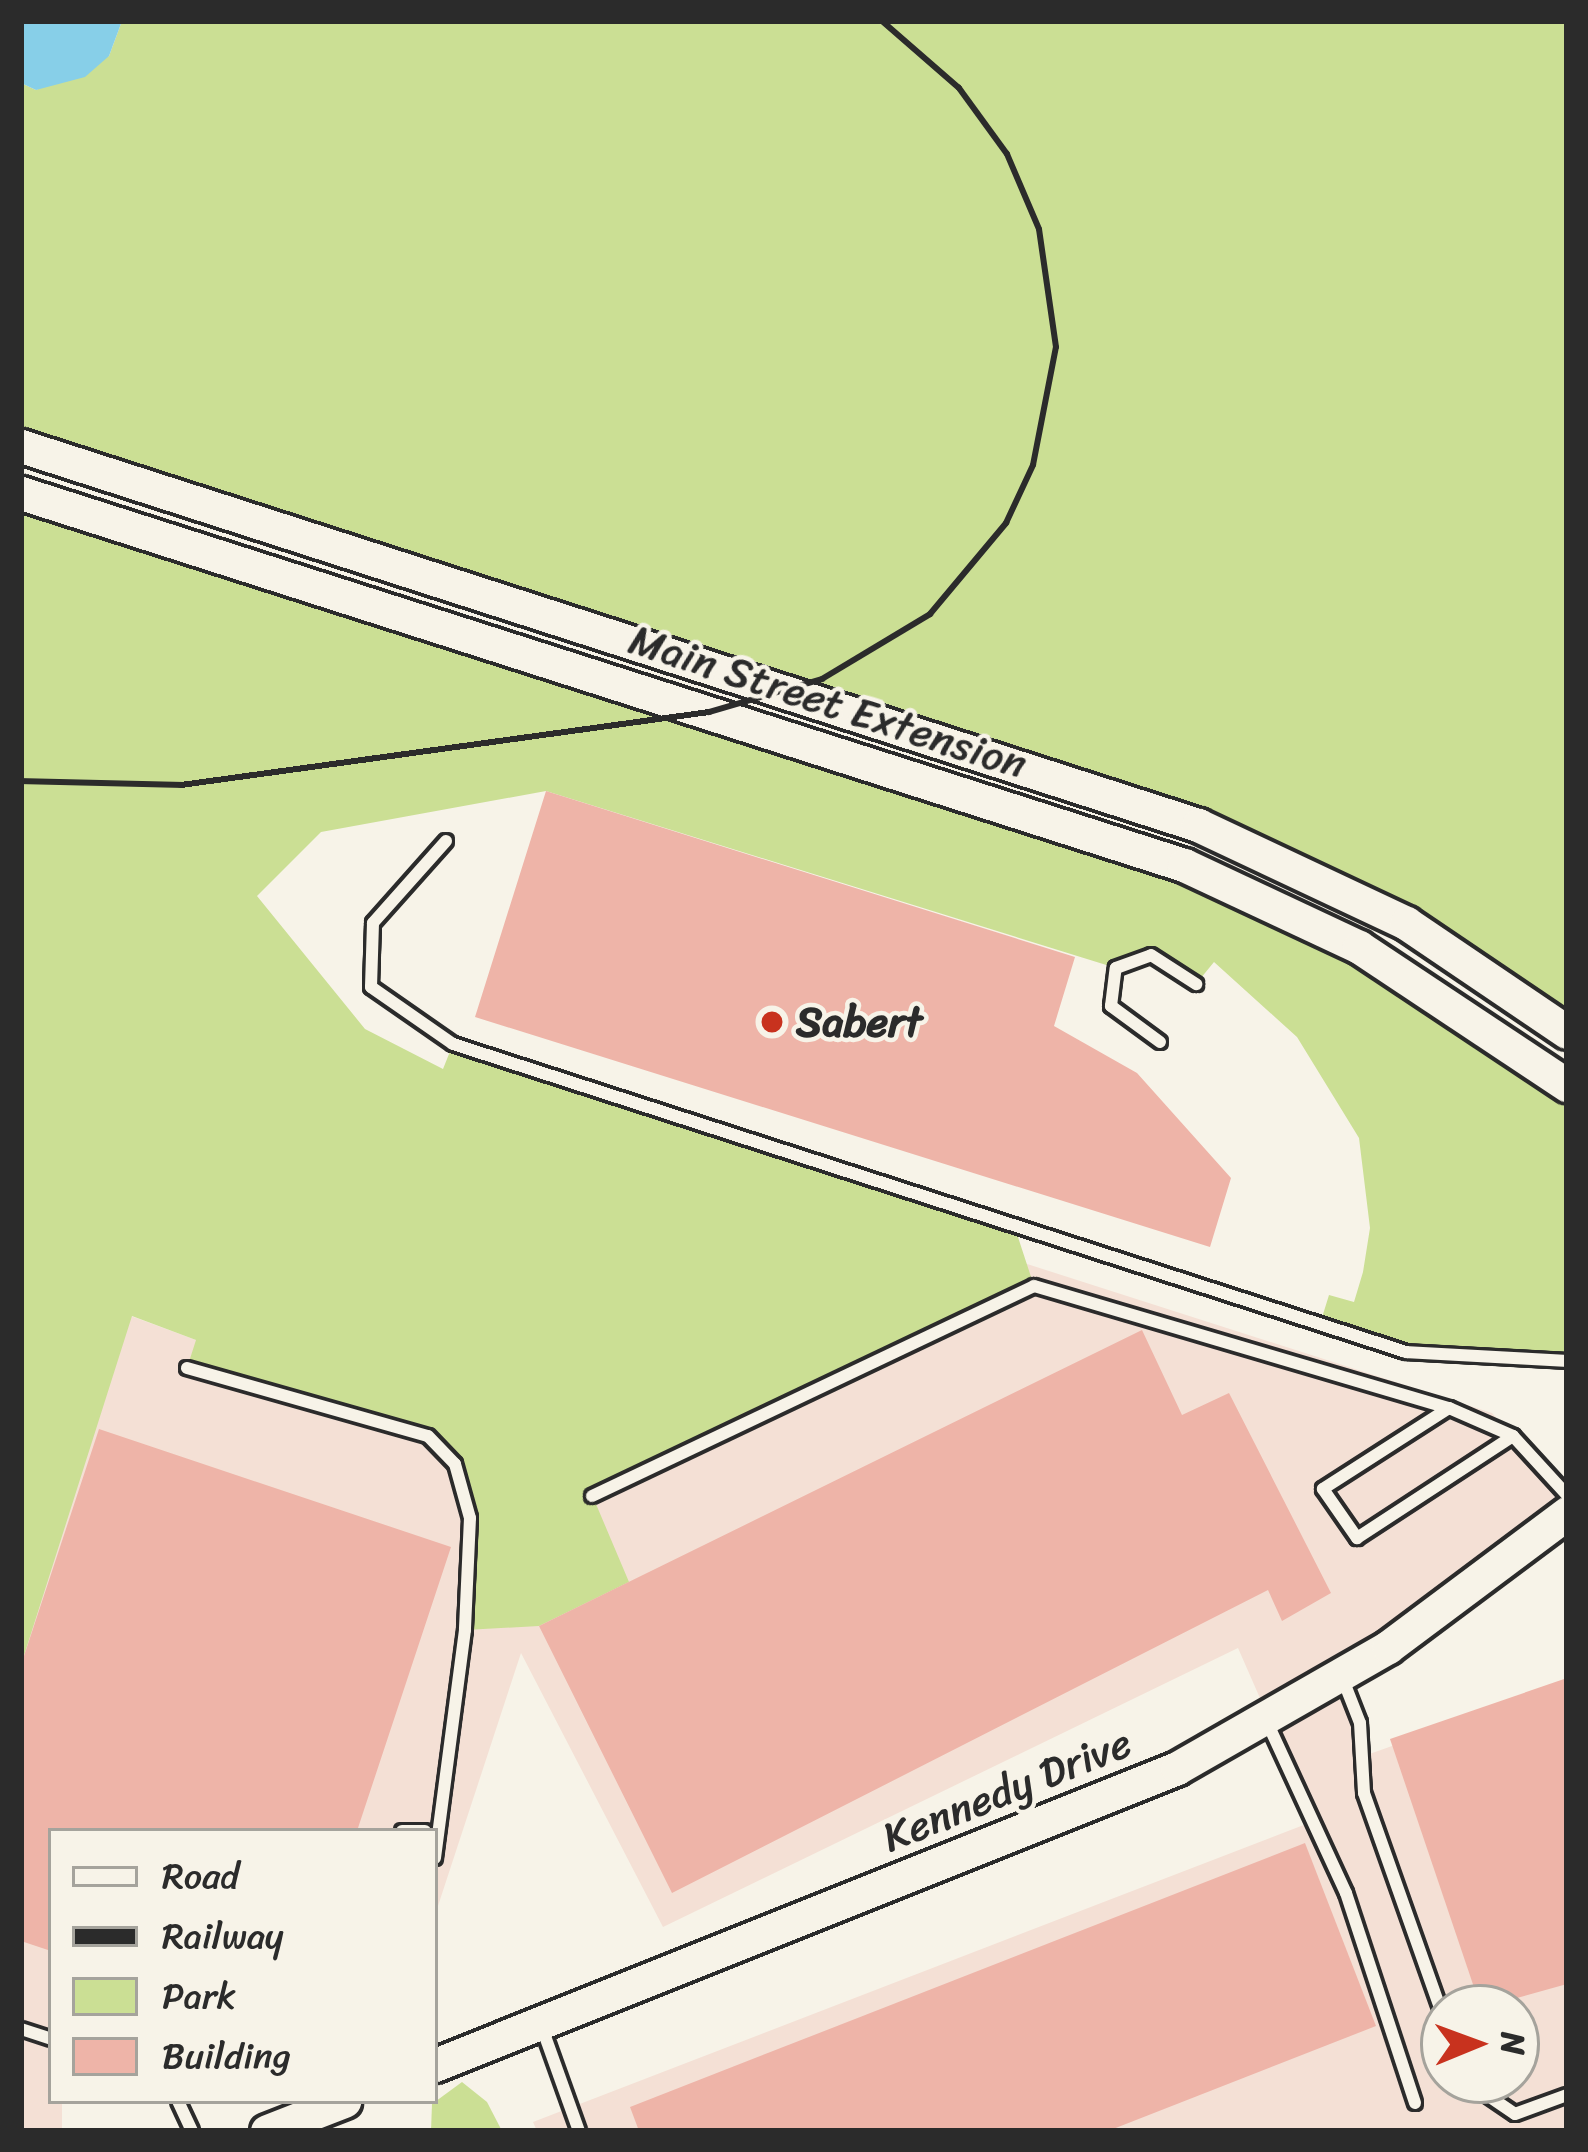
<!DOCTYPE html>
<html>
<head>
<meta charset="utf-8">
<style>
	body { margin:0 }
	#map { position:relative; width:1588px; height:2152px; overflow:hidden; background:#f7f3e8; font-family:Sriracha,sans-serif }
	div>[style] { position:absolute }
	.built>* { inset:0; background:#f4e0d5 }
	.green>* { inset:0; background:#cbdf94 }
	.water>* { inset:0; background:#87cfe8 }
	.building>* { inset:0; background:#eeb4a8 }
	.roads { filter:drop-shadow(3px 0 #2b2b2b) drop-shadow(-3px 0 #2b2b2b) drop-shadow(0 3px #2b2b2b) drop-shadow(0 -3px #2b2b2b) }
	.lane>* { height:12px; margin:-6px; padding:0 6px; transform-origin:6px; border-radius:6px; background:#f7f3e8 }
	.secondary>* { height:33px; margin:-16.5px; padding:0 16.5px; transform-origin:16.5px; border-radius:16.5px; background:#f7f3e8 }
	.rail>* { height:6px; margin:-3px; padding:0 3px; transform-origin:3px; border-radius:3px; background:#2b2b2b }
	.dots>* { width:33px; height:33px; translate:-50% -50%; box-sizing:border-box; border:6px solid #f7f3e8; border-radius:50% }
	span { translate:-50% -50%; white-space:nowrap; text-align:center; line-height:1.15; -webkit-text-stroke:9px #f7f3e8; paint-order:stroke }
	.street-label { font-size:42px; color:#2b2b2b }
	.poi-label { font-size:42px; color:#2b2b2b; font-weight:700 }
	.left { translate:0 -50%; text-align:left }
	.frame { position:absolute; inset:0; border:24px solid #2b2b2b; pointer-events:none }
	.legend { position:absolute; left:48px; top:1828px; width:390px; height:276px; box-sizing:border-box; background:#f7f3e8; border:3px solid #a5a39c; margin:0; padding:15px 21px; list-style:none; font-size:36px; color:#2b2b2b }
	.legend li { display:flex; align-items:center; gap:24px; height:60px }
	.legend b { width:60px; border:3px solid #a5a39c }
	.north { position:absolute; left:1420px; top:1984px; width:120px; height:120px; box-sizing:border-box; background:#f7f3e8; border:3px solid #a5a39c; border-radius:50%; rotate:89deg; font-size:33px; font-weight:700; line-height:48px; text-align:center; color:#2b2b2b }
	.north::after { content:''; display:block; margin:auto; width:42px; height:54px; background:#c8321e; clip-path:polygon(50% 0,100% 100%,50% 72%,0 100%) }
</style>
</head>
<body>
<div id="map">
	<div class="built">
		<i style="clip-path:polygon(evenodd,1024px 1263px,1492px 1413px,1567px 1495px,1342px 1676px,1361px 1757px,1567px 1684px,1567px 2131px,537px 2131px,533px 2122px,1314px 1821px,1238px 1648px,663px 1927px,521px 1653px,435px 1915px,435px 1831px,51px 1831px,51px 2101px,62px 2101px,62px 2131px,21px 2131px,21px 1662px,131px 1316px,196px 1340px,1024px 1263px,1444px 2008px,1516px 2008px,1516px 2080px,1444px 2080px,1444px 2008px)"></i>
	</div>
	<div class="green">
		<i style="clip-path:polygon(122px 21px,1567px 21px,1567px 1032px,1340px 888px,21px 446px,21px 83px,36px 90px,109px 56px)"></i>
		<i style="clip-path:polygon(21px 493px,1184px 865px,1567px 1085px,1567px 1361px,1439px 1357px,1320px 1324px,1329px 1295px,1354px 1302px,1363px 1272px,1370px 1228px,1359px 1138px,1297px 1037px,1214px 962px,1196px 984px,1141px 954px,1116px 968px,546px 791px,321px 832px,257px 896px,365px 1029px,443px 1069px,453px 1044px,1014px 1225px,1034px 1286px,593px 1497px,629px 1582px,539px 1626px,465px 1630px,470px 1518px,455px 1464px,428px 1436px,187px 1368px,196px 1340px,132px 1316px,21px 1665px)"></i>
		<i style="clip-path:polygon(462px 2082px,487px 2102px,502px 2131px,431px 2131px,432px 2104px)"></i>
	</div>
	<div class="water">
		<i style="clip-path:polygon(21px 21px,122px 21px,109px 56px,85px 77px,36px 90px,21px 83px)"></i>
	</div>
	<div class="building">
		<i style="clip-path:polygon(546px 791px,1075px 957px,1054px 1026px,1137px 1073px,1231px 1178px,1210px 1247px,475px 1017px)"></i>
		<i style="clip-path:polygon(1142px 1330px,1182px 1415px,1229px 1393px,1331px 1593px,1282px 1621px,1268px 1590px,672px 1893px,539px 1626px)"></i>
		<i style="clip-path:polygon(99px 1429px,451px 1547px,357px 1831px,51px 1831px,51px 1951px,21px 1941px,21px 1665px)"></i>
		<i style="clip-path:polygon(1567px 1678px,1567px 1984px,1481px 2008px,1390px 1739px)"></i>
		<i style="clip-path:polygon(1305px 1843px,1376px 2026px,1108px 2131px,639px 2131px,630px 2107px)"></i>
	</div>
	<div class="roads">
		<div class="lane">
			<i style="left:446px;top:841px;width:110px;rotate:131.7deg"></i>
			<i style="left:373px;top:923px;width:64px;rotate:91.8deg"></i>
			<i style="left:371px;top:987px;width:100px;rotate:34.8deg"></i>
			<i style="left:453px;top:1044px;width:1002px;rotate:17.91deg"></i>
			<i style="left:1406px;top:1352px;width:161px;rotate:3.2deg"></i>
			<i style="left:1160px;top:1042px;width:61px;rotate:-143.7deg"></i>
			<i style="left:1111px;top:1006px;width:38px;rotate:-83deg"></i>
			<i style="left:1116px;top:968px;width:37px;rotate:-20deg"></i>
			<i style="left:1151px;top:955px;width:54px;rotate:32.8deg"></i>
			<i style="left:187px;top:1368px;width:250px;rotate:15.8deg"></i>
			<i style="left:428px;top:1436px;width:39px;rotate:46deg"></i>
			<i style="left:455px;top:1464px;width:56px;rotate:74.5deg"></i>
			<i style="left:470px;top:1518px;width:112px;rotate:92.6deg"></i>
			<i style="left:465px;top:1630px;width:230px;rotate:97.5deg"></i>
			<i style="left:1449px;top:1408px;width:150px;rotate:147.3deg"></i>
			<i style="left:1323px;top:1489px;width:60px;rotate:55.2deg"></i>
			<i style="left:1357px;top:1538px;width:186px;rotate:-33.2deg"></i>
			<i style="left:592px;top:1496px;width:489px;rotate:-25.4deg"></i>
			<i style="left:1034px;top:1286px;width:433px;rotate:16.4deg"></i>
			<i style="left:1449px;top:1408px;width:70px;rotate:23.6deg"></i>
			<i style="left:1513px;top:1436px;width:80px;rotate:47.5deg"></i>
			<i style="left:1342px;top:1677px;width:49px;rotate:68.6deg"></i>
			<i style="left:1360px;top:1723px;width:70px;rotate:86.7deg"></i>
			<i style="left:1364px;top:1793px;width:240px;rotate:70.5deg"></i>
			<i style="left:1267px;top:1722px;width:188px;rotate:65.2deg"></i>
			<i style="left:1346px;top:1893px;width:221px;rotate:71.8deg"></i>
			<i style="left:402px;top:1831px;width:23px"></i>
			<i style="left:541px;top:2025px;width:113px;rotate:70.3deg"></i>
			<i style="left:21px;top:2029px;width:32px;rotate:18deg"></i>
			<i style="left:1465px;top:2080px;width:60px;rotate:34.2deg"></i>
			<i style="left:1515px;top:2114px;width:55px;rotate:-20.1deg"></i>
			<i style="left:178px;top:2101px;width:33px;rotate:65deg"></i>
		</div>
		<div class="secondary">
			<i style="left:21px;top:446px;width:1237px;rotate:17.85deg"></i>
			<i style="left:1198px;top:825px;width:230px;rotate:25.2deg"></i>
			<i style="left:1406px;top:923px;width:194px;rotate:34.1deg"></i>
			<i style="left:21px;top:493px;width:1221px;rotate:17.74deg"></i>
			<i style="left:1184px;top:865px;width:193px;rotate:25.1deg"></i>
			<i style="left:1359px;top:947px;width:250px;rotate:33.6deg"></i>
			<i style="left:435px;top:2065px;width:799px;rotate:-21.81deg"></i>
			<i style="left:1177px;top:1768px;width:243px;rotate:-29.8deg"></i>
			<i style="left:1388px;top:1647px;width:224px;rotate:-36.8deg"></i>
			<i style="left:267px;top:2131px;width:83px;rotate:-21.3deg"></i>
		</div>
	</div>
	<div class="rail">
		<i style="left:21px;top:781px;width:160px;rotate:1.4deg"></i>
		<i style="left:181px;top:785px;width:533px;rotate:-7.87deg"></i>
		<i style="left:709px;top:712px;width:118px;rotate:-16.3deg"></i>
		<i style="left:822px;top:679px;width:126px;rotate:-31deg"></i>
		<i style="left:930px;top:614px;width:119px;rotate:-50.1deg"></i>
		<i style="left:1006px;top:523px;width:64px;rotate:-65deg"></i>
		<i style="left:1033px;top:465px;width:120px;rotate:-79deg"></i>
		<i style="left:1056px;top:347px;width:119px;rotate:-98.2deg"></i>
		<i style="left:1039px;top:229px;width:82px;rotate:-113.1deg"></i>
		<i style="left:1007px;top:154px;width:82px;rotate:-126deg"></i>
		<i style="left:959px;top:88px;width:102px;rotate:-139deg"></i>
	</div>
	<div class="dots">
		<i style="left:772px;top:1022px;background:#c8321e"></i>
	</div>
	<div class="street-label">
		<span style="left:828px;top:702px;rotate:18deg">Main Street Extension</span>
		<span style="left:1007px;top:1790px;rotate:-22deg">Kennedy Drive</span>
	</div>
	<div class="poi-label">
		<span class="left" style="left:796px;top:1022px">Sabert</span>
	</div>
	<div class="frame"></div>
	<ul class="legend">
	<li><b style="height:15px;background:#f7f3e8"></b>Road</li>
	<li><b style="height:15px;background:#2b2b2b"></b>Railway</li>
	<li><b style="height:33px;background:#cbdf94"></b>Park</li>
	<li><b style="height:33px;background:#eeb4a8"></b>Building</li>
	</ul>
	<div class="north">N</div>
</div>
</body>
</html>
